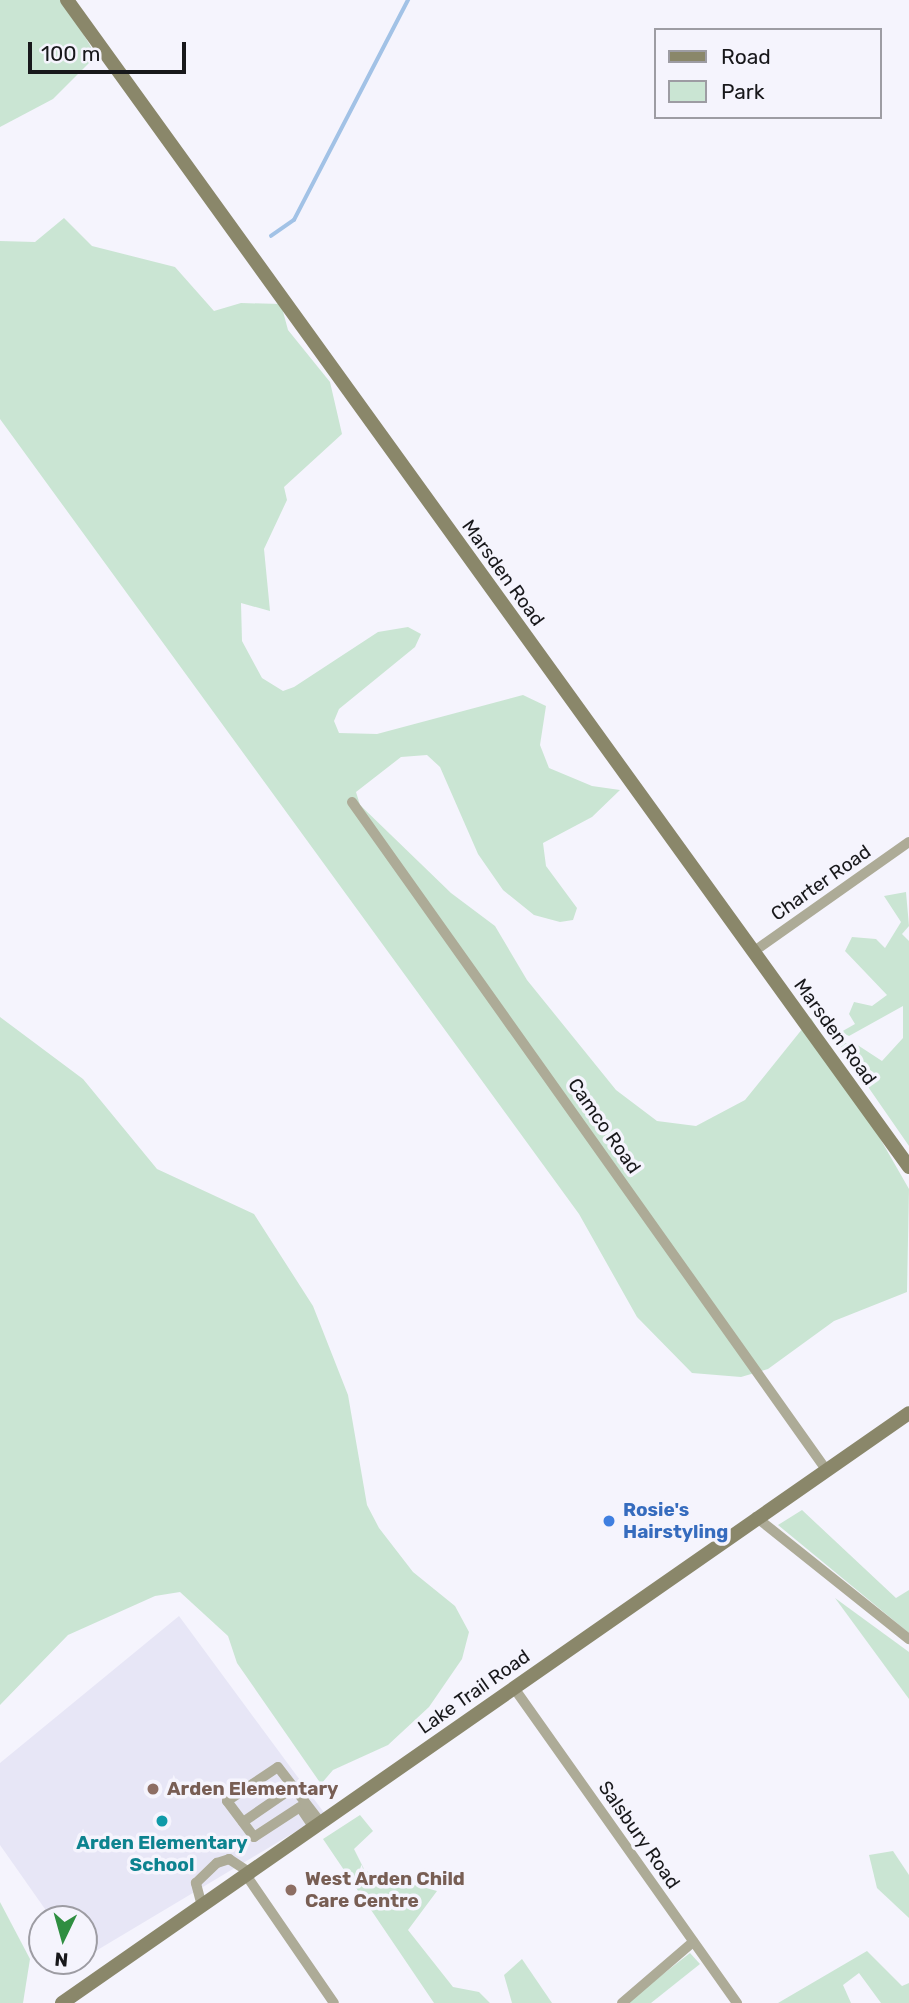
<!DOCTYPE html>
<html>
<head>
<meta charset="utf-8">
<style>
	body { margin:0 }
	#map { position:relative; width:909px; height:2003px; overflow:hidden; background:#f5f4fd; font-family:Rubik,sans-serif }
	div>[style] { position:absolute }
	.built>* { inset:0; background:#e7e6f6 }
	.green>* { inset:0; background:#cae5d3 }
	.stream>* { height:3.5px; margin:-1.75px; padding:0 1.75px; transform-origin:1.75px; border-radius:1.75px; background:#a2c2e6 }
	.street>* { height:10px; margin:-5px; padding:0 5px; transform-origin:5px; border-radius:5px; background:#adab97 }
	.secondary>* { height:14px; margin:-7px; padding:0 7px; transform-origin:7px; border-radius:7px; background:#8a876a }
	.dots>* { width:19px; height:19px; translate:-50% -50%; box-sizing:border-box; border:4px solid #f5f4fd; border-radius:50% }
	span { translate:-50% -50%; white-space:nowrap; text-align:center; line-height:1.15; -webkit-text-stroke:7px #f5f4fd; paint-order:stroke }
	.street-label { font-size:19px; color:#18181b }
	.shop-label { font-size:19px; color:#366cbe; font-weight:700 }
	.left { translate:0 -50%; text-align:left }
	.education-label { font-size:19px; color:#785e54; font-weight:700 }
	.culture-label { font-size:19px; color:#0d838f; font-weight:700 }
	.legend { position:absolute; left:654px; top:28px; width:228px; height:91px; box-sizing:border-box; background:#f5f4fd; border:2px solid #9d9ca3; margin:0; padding:9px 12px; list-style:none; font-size:21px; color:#18181b }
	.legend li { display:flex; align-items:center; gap:14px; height:35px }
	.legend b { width:35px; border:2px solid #9d9ca3 }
	.north { position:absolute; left:28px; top:1905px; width:70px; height:70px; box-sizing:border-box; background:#f5f4fd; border:2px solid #9d9ca3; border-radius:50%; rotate:185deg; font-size:19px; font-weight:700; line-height:28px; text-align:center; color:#18181b }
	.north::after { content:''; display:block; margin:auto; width:24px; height:32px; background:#2f8e41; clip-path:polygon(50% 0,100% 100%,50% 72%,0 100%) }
	.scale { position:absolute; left:28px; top:42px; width:158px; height:32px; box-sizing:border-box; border:4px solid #18181b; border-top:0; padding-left:9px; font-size:21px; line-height:24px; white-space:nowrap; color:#18181b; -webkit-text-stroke:5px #f5f4fd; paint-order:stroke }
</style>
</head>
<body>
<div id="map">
	<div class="built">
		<i style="clip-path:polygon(179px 1616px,325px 1814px,84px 1958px,84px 1919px,52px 1919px,0 1845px,0 1763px)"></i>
	</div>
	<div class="green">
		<i style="clip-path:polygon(0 0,63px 0,91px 47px,92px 60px,53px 99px,0 127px)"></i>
		<i style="clip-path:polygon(64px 218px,92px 246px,175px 267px,214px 311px,241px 303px,281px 304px,288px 330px,330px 382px,342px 434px,284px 487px,287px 500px,264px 549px,270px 611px,241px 603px,242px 641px,262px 678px,283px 691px,294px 687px,378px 632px,408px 627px,421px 634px,415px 647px,339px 709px,334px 721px,339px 733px,377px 734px,523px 695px,546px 706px,540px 745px,549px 768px,592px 786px,620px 790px,592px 817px,543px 843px,546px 866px,577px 908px,573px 920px,560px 922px,534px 915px,503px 890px,478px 854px,440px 767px,427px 755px,401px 757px,356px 792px,360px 805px,451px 893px,495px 926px,527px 980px,616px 1090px,657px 1121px,696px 1126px,745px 1100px,811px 1018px,909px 1189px,907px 1292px,834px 1321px,768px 1369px,741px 1377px,692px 1373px,637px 1317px,579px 1214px,0 419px,0 241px,35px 242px)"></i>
		<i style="clip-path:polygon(906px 892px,909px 926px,902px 934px,909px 941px,909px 1146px,837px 1042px,856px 1044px,882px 1061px,903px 1038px,903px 1006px,849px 1036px,841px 1032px,855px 1024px,849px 1014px,854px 1002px,872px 1006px,887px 995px,845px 951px,852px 937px,876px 939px,885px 948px,901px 922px,884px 896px)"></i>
		<i style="clip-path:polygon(0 1017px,83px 1079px,157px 1169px,254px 1214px,313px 1306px,348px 1395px,367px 1505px,379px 1528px,413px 1572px,455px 1606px,469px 1632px,462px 1659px,429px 1707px,388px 1745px,333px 1770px,321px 1784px,237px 1663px,228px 1636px,180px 1592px,155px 1596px,68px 1635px,0 1705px)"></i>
		<i style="clip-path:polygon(802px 1510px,896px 1598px,909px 1590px,909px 1633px,778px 1525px)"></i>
		<i style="clip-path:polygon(835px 1598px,909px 1652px,909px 1699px)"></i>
		<i style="clip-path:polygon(360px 1815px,373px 1831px,354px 1849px,365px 1871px,437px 1891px,408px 1930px,453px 1987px,479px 1992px,490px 2003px,434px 2003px,323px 1839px)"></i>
		<i style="clip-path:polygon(893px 1851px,909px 1875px,909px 1918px,877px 1888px,869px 1855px)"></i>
		<i style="clip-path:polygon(0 1902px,30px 1959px,23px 2003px,0 2003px)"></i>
		<i style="clip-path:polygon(867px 1951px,902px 1986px,909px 1983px,909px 2003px,881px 2003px,859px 1973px,843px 1985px,851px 2003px,778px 2003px)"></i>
		<i style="clip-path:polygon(690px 1953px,700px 1964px,651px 2003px,626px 2003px)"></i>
		<i style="clip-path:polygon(522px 1959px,552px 2003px,512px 2003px,504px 1975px)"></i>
	</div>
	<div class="stream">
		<i style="left:271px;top:236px;width:28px;rotate:-35deg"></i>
		<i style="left:294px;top:220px;width:248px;rotate:-62.6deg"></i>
	</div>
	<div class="street">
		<i style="left:352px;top:802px;width:820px;rotate:54.62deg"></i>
		<i style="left:753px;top:952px;width:191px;rotate:-35.2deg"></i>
		<i style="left:756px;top:1517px;width:196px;rotate:38.6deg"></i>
		<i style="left:514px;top:1688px;width:386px;rotate:54.7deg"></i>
		<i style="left:243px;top:1822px;width:62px;rotate:-34.5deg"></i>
		<i style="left:314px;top:1828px;width:25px;rotate:-124deg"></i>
		<i style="left:300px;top:1807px;width:55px;rotate:146.9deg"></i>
		<i style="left:254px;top:1837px;width:45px;rotate:-126.9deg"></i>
		<i style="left:227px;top:1801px;width:61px;rotate:-33.7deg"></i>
		<i style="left:278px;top:1767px;width:71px;rotate:52.5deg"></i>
		<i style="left:246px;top:1875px;width:155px;rotate:55.5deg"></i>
		<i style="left:202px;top:1906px;width:24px;rotate:-105deg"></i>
		<i style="left:196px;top:1883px;width:29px;rotate:-44deg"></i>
		<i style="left:217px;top:1863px;width:13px;rotate:-18deg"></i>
		<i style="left:229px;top:1859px;width:24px;rotate:33deg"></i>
		<i style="left:622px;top:2003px;width:94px;rotate:-40.7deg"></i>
	</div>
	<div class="secondary">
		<i style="left:67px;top:0;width:1439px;rotate:54.19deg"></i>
		<i style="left:62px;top:2003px;width:1032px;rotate:-34.86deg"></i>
	</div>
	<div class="dots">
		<i style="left:609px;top:1521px;background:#3f7fe0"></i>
		<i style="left:153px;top:1789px;background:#8d6e63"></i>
		<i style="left:162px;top:1821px;background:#0f9aa8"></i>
		<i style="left:291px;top:1890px;background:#8d6e63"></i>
	</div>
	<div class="street-label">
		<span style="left:503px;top:573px;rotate:54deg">Marsden Road</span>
		<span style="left:821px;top:883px;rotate:-35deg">Charter Road</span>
		<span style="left:835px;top:1032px;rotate:54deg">Marsden Road</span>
		<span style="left:604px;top:1126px;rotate:55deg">Camco Road</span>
		<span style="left:474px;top:1692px;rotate:-35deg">Lake Trail Road</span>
		<span style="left:639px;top:1835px;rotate:55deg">Salsbury Road</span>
	</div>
	<div class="shop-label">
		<span class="left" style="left:623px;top:1521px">Rosie's<br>Hairstyling</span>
	</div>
	<div class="education-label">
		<span class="left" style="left:167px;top:1789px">Arden Elementary</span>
		<span class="left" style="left:305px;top:1890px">West Arden Child<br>Care Centre</span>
	</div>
	<div class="culture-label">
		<span style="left:162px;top:1854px">Arden Elementary<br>School</span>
	</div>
	<ul class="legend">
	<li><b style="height:9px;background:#8a876a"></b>Road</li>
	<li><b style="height:19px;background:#cae5d3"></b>Park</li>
	</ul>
	<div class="north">N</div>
	<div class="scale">100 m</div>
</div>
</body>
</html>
